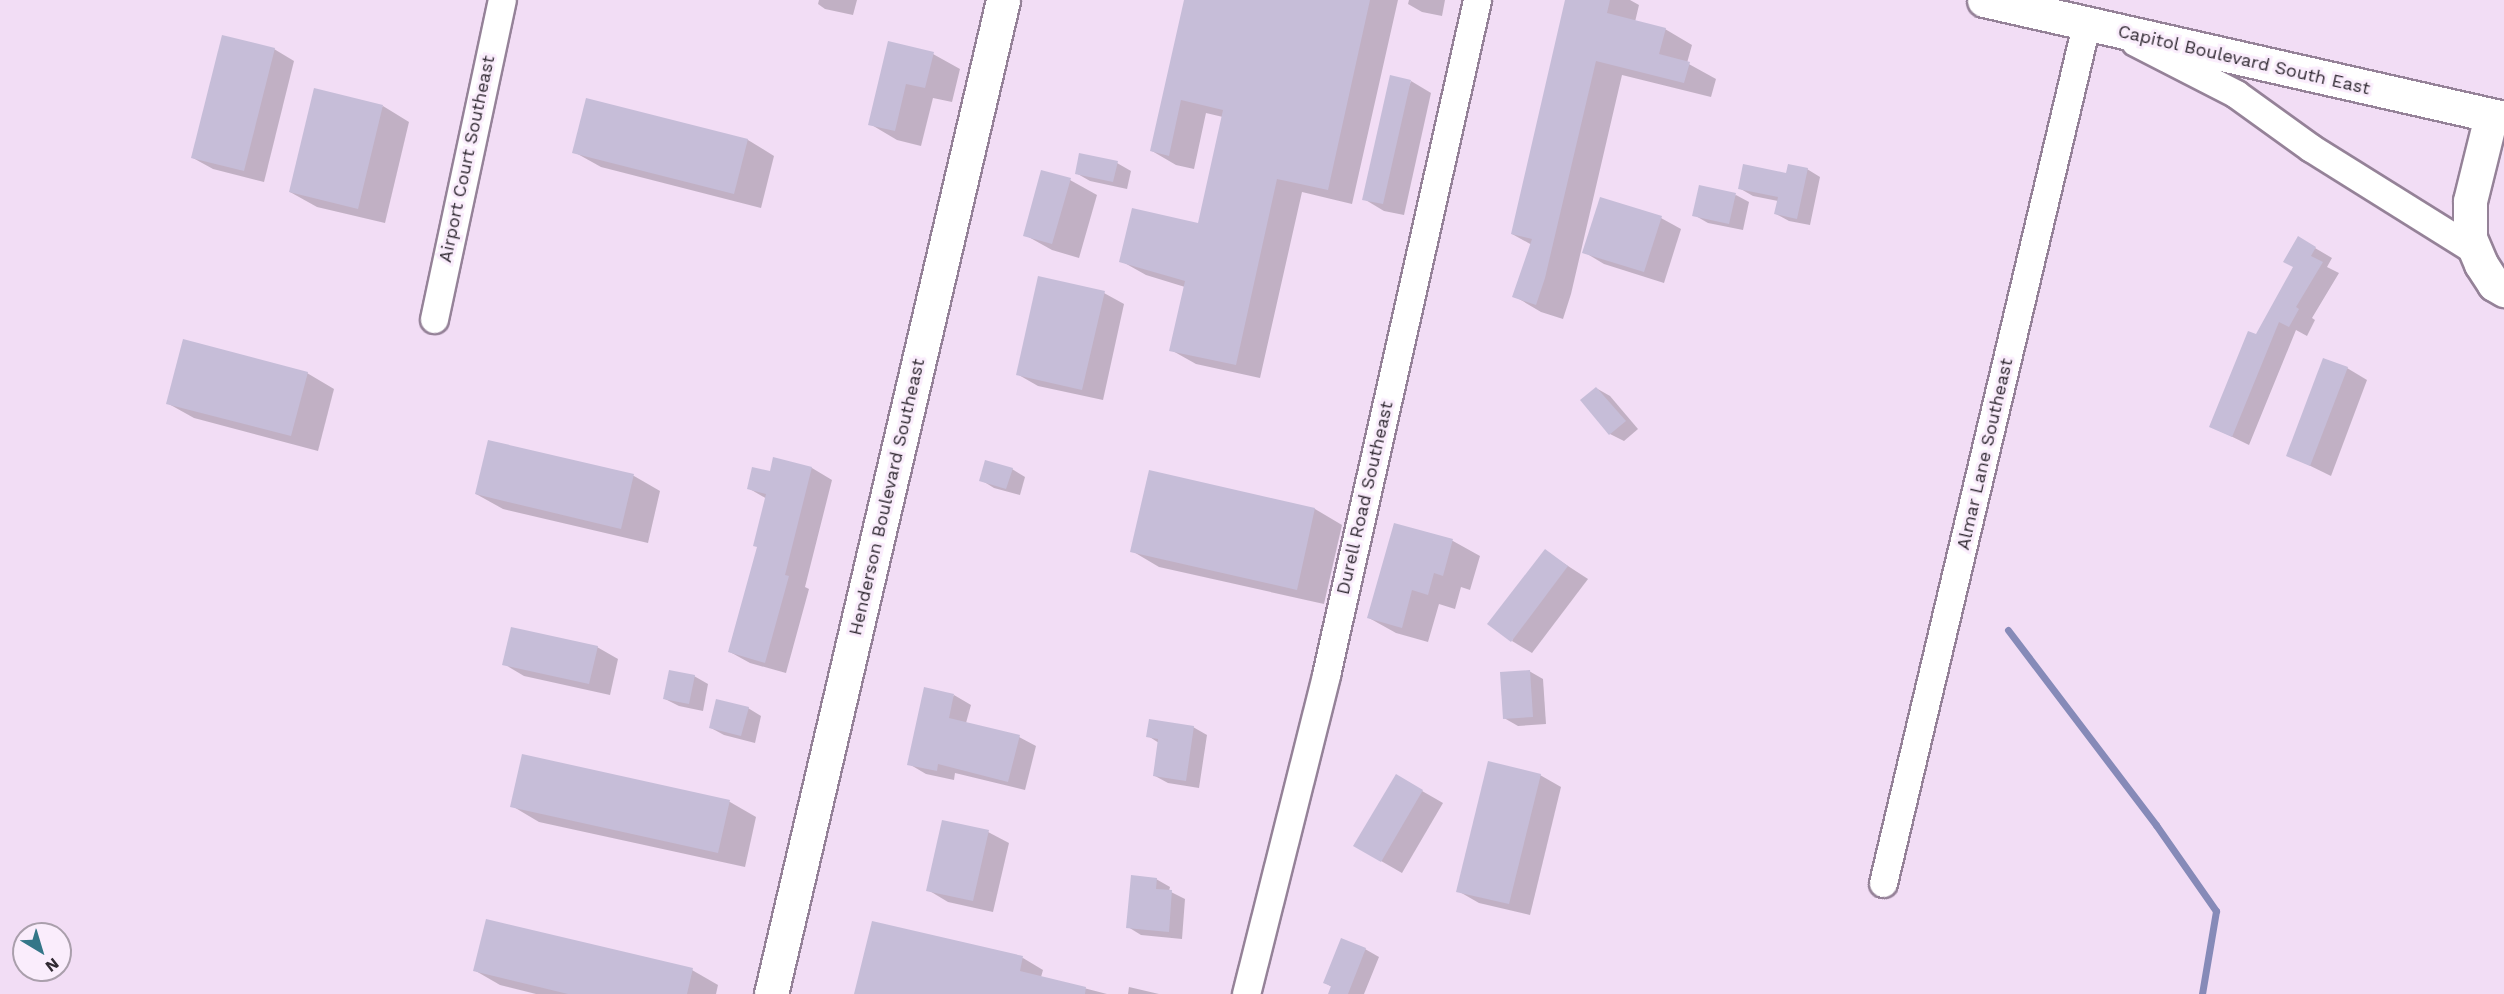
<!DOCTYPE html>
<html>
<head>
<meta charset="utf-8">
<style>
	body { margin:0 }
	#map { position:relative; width:2504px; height:994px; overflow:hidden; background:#f2ddf5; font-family:"Work Sans",sans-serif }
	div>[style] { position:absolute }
	.shadow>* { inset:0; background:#0003 }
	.stream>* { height:7px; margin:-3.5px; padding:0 3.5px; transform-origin:3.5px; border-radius:3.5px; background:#868ab8 }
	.building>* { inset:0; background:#c6bdd8 }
	.roads { filter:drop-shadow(2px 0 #958298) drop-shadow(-2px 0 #958298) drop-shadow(0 2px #958298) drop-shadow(0 -2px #958298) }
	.street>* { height:27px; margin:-13.5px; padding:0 13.5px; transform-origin:13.5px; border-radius:13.5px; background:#fff }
	.secondary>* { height:33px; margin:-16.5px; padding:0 16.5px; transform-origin:16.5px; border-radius:16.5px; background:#fff }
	span { translate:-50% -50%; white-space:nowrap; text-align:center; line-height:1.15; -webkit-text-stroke:6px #faedfc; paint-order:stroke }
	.street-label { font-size:18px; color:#312a33 }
	.north { position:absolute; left:12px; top:922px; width:60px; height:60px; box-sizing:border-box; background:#faedfc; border:2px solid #aa9fac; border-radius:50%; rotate:142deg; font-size:16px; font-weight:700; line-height:24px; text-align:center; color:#312a33 }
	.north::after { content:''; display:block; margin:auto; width:21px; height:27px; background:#347688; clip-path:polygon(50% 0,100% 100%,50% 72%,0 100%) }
</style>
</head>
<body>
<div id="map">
	<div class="shadow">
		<i style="clip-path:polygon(819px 0,857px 0,853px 15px,825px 9px,818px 4px)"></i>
		<i style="clip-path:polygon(1185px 0,1398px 0,1352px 204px,1302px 192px,1260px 378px,1196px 364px,1171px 350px,1185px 287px,1146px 275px,1121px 261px,1199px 225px,1223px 117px,1206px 113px,1194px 169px,1176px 165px,1152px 151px)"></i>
		<i style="clip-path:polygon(1409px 0,1445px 0,1442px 16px,1422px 12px,1408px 4px)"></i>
		<i style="clip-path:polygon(1567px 0,1630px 0,1639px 5px,1635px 22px,1665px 29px,1692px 45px,1687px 63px,1716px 79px,1711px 97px,1622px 75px,1571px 294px,1563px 319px,1541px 312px,1514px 296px,1532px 245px,1512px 234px)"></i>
		<i style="clip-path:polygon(889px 43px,933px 54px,960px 69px,952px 102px,933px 98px,921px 146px,897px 140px,870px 124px)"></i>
		<i style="clip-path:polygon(274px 49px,294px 61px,264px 182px,213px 169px,193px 158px)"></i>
		<i style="clip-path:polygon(1411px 81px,1431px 93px,1404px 215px,1384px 211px,1364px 199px)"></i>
		<i style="clip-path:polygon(587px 100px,748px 140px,774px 156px,761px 208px,601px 167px,574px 152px)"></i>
		<i style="clip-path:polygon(383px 106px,409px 122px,385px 223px,317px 207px,290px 192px)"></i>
		<i style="clip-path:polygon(1117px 163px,1131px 171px,1127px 189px,1090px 181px,1076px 173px)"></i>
		<i style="clip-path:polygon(1807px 169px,1820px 177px,1810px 225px,1789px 221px,1776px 214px,1778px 201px,1753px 196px,1739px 188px)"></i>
		<i style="clip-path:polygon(1070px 180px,1097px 195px,1079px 258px,1052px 250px,1025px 235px)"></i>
		<i style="clip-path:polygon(1736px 195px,1749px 202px,1743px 230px,1708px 223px,1694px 215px)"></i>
		<i style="clip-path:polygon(1661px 218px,1681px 229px,1664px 283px,1604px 264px,1584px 252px)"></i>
		<i style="clip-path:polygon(2298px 238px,2332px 258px,2327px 267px,2339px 273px,2312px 318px,2315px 320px,2307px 336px,2296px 330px,2249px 445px,2210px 426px,2295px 267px)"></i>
		<i style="clip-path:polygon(1104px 293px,1124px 304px,1103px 400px,1038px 386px,1017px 374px)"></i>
		<i style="clip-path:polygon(2347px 368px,2367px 380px,2331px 476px,2288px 455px)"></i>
		<i style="clip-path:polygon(307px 373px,334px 389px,318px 451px,194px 418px,167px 403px)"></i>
		<i style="clip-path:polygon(1596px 388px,1610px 396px,1638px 429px,1624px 441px,1610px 434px)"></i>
		<i style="clip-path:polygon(489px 441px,634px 476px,660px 491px,648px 543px,503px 509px,476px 494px)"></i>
		<i style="clip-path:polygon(812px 468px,832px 480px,805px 587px,809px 589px,786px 673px,750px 663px,730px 652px,758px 548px,767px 499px,748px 488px,771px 473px)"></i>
		<i style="clip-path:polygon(1012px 469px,1025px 477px,1020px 495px,994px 488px,981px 480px)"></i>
		<i style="clip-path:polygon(1150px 472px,1315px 509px,1342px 525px,1324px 604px,1159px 567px,1132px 551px)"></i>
		<i style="clip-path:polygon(1395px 525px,1453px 541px,1480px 556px,1470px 590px,1461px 587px,1455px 609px,1439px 604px,1428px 642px,1396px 633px,1369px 618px)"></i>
		<i style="clip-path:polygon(1545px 551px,1588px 579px,1532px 653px,1512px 641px)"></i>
		<i style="clip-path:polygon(597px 647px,618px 659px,610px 695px,524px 676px,504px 664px)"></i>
		<i style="clip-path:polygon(1529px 671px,1543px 679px,1546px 724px,1518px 726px,1504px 718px)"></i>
		<i style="clip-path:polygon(694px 676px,708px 684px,703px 711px,679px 706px,665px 699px)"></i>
		<i style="clip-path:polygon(954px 695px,971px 705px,966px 723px,1019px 737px,1036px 746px,1025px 790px,955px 773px,954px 780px,926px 774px,909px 764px)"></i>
		<i style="clip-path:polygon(748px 708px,761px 716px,755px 743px,724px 735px,711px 728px)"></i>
		<i style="clip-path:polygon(1193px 727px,1207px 735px,1199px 788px,1168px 783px,1155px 776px,1159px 743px,1148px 736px)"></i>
		<i style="clip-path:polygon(523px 756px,730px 802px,756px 817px,745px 867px,539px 822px,512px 806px)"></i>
		<i style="clip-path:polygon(1540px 775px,1561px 787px,1530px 915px,1479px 903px,1458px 891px)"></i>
		<i style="clip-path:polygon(1396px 776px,1443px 803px,1402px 873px,1355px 846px)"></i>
		<i style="clip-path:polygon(988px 832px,1009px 843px,993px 912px,948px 902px,928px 890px)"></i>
		<i style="clip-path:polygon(1156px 879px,1170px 887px,1169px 891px,1185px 899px,1182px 939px,1141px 935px,1128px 927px)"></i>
		<i style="clip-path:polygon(1365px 949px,1379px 957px,1364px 994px,1330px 994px,1332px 987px,1325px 983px)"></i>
		<i style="clip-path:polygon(1023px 958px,1043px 970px,1041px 977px,1107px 994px,855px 994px)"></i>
		<i style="clip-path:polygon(474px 970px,692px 970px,718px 985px,716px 994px,536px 994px,500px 985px)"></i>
		<i style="clip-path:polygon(1129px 987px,1159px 994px,1128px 994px)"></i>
	</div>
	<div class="stream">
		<i style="left:2008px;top:630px;width:245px;rotate:52.8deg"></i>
		<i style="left:2156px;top:825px;width:105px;rotate:55.1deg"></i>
		<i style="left:2216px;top:911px;width:84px;rotate:99.6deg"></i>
	</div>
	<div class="building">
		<i style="clip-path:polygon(1184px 0,1370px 0,1328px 190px,1277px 179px,1236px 365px,1169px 351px,1185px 281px,1119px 262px,1132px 208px,1198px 223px,1223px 110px,1181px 100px,1169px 156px,1150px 151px)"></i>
		<i style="clip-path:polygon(1565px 0,1610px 0,1607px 13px,1666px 28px,1659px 54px,1690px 62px,1684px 83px,1596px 61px,1545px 278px,1536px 305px,1512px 297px,1532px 239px,1511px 234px)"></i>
		<i style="clip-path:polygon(222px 35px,275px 48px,244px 171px,191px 158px)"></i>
		<i style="clip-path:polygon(888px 41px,934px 52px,925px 88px,906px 84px,895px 131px,868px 125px)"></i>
		<i style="clip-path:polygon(1390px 75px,1411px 80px,1383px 204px,1362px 200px)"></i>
		<i style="clip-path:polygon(314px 88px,383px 105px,358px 209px,289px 192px)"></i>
		<i style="clip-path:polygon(586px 98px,748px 139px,734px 194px,572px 153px)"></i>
		<i style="clip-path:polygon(1079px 153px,1118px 161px,1113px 182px,1075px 174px)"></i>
		<i style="clip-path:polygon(1743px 164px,1786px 173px,1788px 164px,1808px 168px,1797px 219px,1774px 214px,1778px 197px,1738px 189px)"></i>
		<i style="clip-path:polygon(1041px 170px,1071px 178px,1052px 244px,1023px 236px)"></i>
		<i style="clip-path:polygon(1699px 185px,1736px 193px,1729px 224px,1692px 216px)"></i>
		<i style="clip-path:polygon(1600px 197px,1662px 216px,1644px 272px,1582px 253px)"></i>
		<i style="clip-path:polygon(2298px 236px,2316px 247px,2311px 256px,2323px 262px,2296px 307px,2299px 309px,2289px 327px,2279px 322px,2232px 437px,2209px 427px,2248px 331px,2256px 334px,2293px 267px,2283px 262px)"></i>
		<i style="clip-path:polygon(1038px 276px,1105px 291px,1082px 390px,1016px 375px)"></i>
		<i style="clip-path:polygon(183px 339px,308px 372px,291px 436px,166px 404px)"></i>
		<i style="clip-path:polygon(2323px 358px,2348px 367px,2310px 466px,2286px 456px)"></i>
		<i style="clip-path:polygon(1596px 387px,1626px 421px,1609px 435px,1580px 400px)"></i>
		<i style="clip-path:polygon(488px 440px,634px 474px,621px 529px,475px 494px)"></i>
		<i style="clip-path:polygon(773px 457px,812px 467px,785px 575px,789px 576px,765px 663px,728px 652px,757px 547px,753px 546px,766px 494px,747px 489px,752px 467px,770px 471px)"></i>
		<i style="clip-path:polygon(985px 460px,1013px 468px,1006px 489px,979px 481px)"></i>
		<i style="clip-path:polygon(1149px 470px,1315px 508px,1297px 590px,1130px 552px)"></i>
		<i style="clip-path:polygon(1394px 523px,1453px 539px,1443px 576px,1434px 573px,1428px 595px,1412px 590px,1402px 628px,1367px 618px)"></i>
		<i style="clip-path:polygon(1545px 549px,1568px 566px,1511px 642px,1487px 624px)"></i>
		<i style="clip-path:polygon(511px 627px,598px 646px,589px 684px,502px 665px)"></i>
		<i style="clip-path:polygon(669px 670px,695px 675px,689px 704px,663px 699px)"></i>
		<i style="clip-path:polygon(1530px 670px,1533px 717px,1503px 719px,1500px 672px)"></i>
		<i style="clip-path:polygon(924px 687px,954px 694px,949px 718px,1020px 735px,1008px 782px,938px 764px,937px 771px,907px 765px)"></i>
		<i style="clip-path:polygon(716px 699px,749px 707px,741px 736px,709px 728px)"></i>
		<i style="clip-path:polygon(1149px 719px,1194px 726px,1186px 781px,1153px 776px,1158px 739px,1146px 737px)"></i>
		<i style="clip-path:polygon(522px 754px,730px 800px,718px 853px,510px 807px)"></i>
		<i style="clip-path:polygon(1488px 761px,1541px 774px,1509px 904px,1456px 892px)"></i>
		<i style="clip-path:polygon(1396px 774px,1423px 790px,1381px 862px,1353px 846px)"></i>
		<i style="clip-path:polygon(942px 820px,989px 830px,973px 901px,926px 891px)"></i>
		<i style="clip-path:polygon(1131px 875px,1157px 878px,1156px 889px,1172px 890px,1169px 932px,1126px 928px)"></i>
		<i style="clip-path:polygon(486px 919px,693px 968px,687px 994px,568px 994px,473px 971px)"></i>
		<i style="clip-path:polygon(872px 921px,1023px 956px,1020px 971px,1086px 987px,1085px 994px,854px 994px)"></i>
		<i style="clip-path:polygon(1341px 938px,1366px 948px,1348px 994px,1328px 994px,1331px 986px,1323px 983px)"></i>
	</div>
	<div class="roads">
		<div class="street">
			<i style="left:2135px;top:42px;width:114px;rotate:27.2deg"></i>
			<i style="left:2236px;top:94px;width:92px;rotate:35.8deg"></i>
			<i style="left:2311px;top:148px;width:195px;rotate:32deg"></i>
			<i style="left:434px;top:319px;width:326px;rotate:-78deg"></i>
			<i style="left:1883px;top:883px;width:882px;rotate:-76.69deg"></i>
			<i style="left:1246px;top:994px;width:329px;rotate:-75.9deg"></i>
			<i style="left:1326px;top:675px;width:692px;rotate:-77.39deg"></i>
		</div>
		<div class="secondary">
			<i style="left:1984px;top:0;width:533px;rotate:12.79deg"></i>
			<i style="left:2491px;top:116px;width:88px;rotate:103.9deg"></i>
			<i style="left:2470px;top:201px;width:37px;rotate:90deg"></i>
			<i style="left:2470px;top:238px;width:28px;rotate:67deg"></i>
			<i style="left:2481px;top:264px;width:24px;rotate:57deg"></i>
			<i style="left:2494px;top:284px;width:12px;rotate:31deg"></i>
			<i style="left:771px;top:994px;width:1021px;rotate:-76.86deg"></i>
		</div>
	</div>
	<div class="street-label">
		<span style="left:2244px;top:60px;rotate:13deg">Capitol Boulevard South East</span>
		<span style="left:467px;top:159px;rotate:-78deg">Airport Court Southeast</span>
		<span style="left:1985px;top:454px;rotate:-77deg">Almar Lane Southeast</span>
		<span style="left:887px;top:497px;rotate:-77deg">Henderson Boulevard Southeast</span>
		<span style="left:1365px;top:498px;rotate:-77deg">Durell Road Southeast</span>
	</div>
	<div class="north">N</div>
</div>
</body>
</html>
